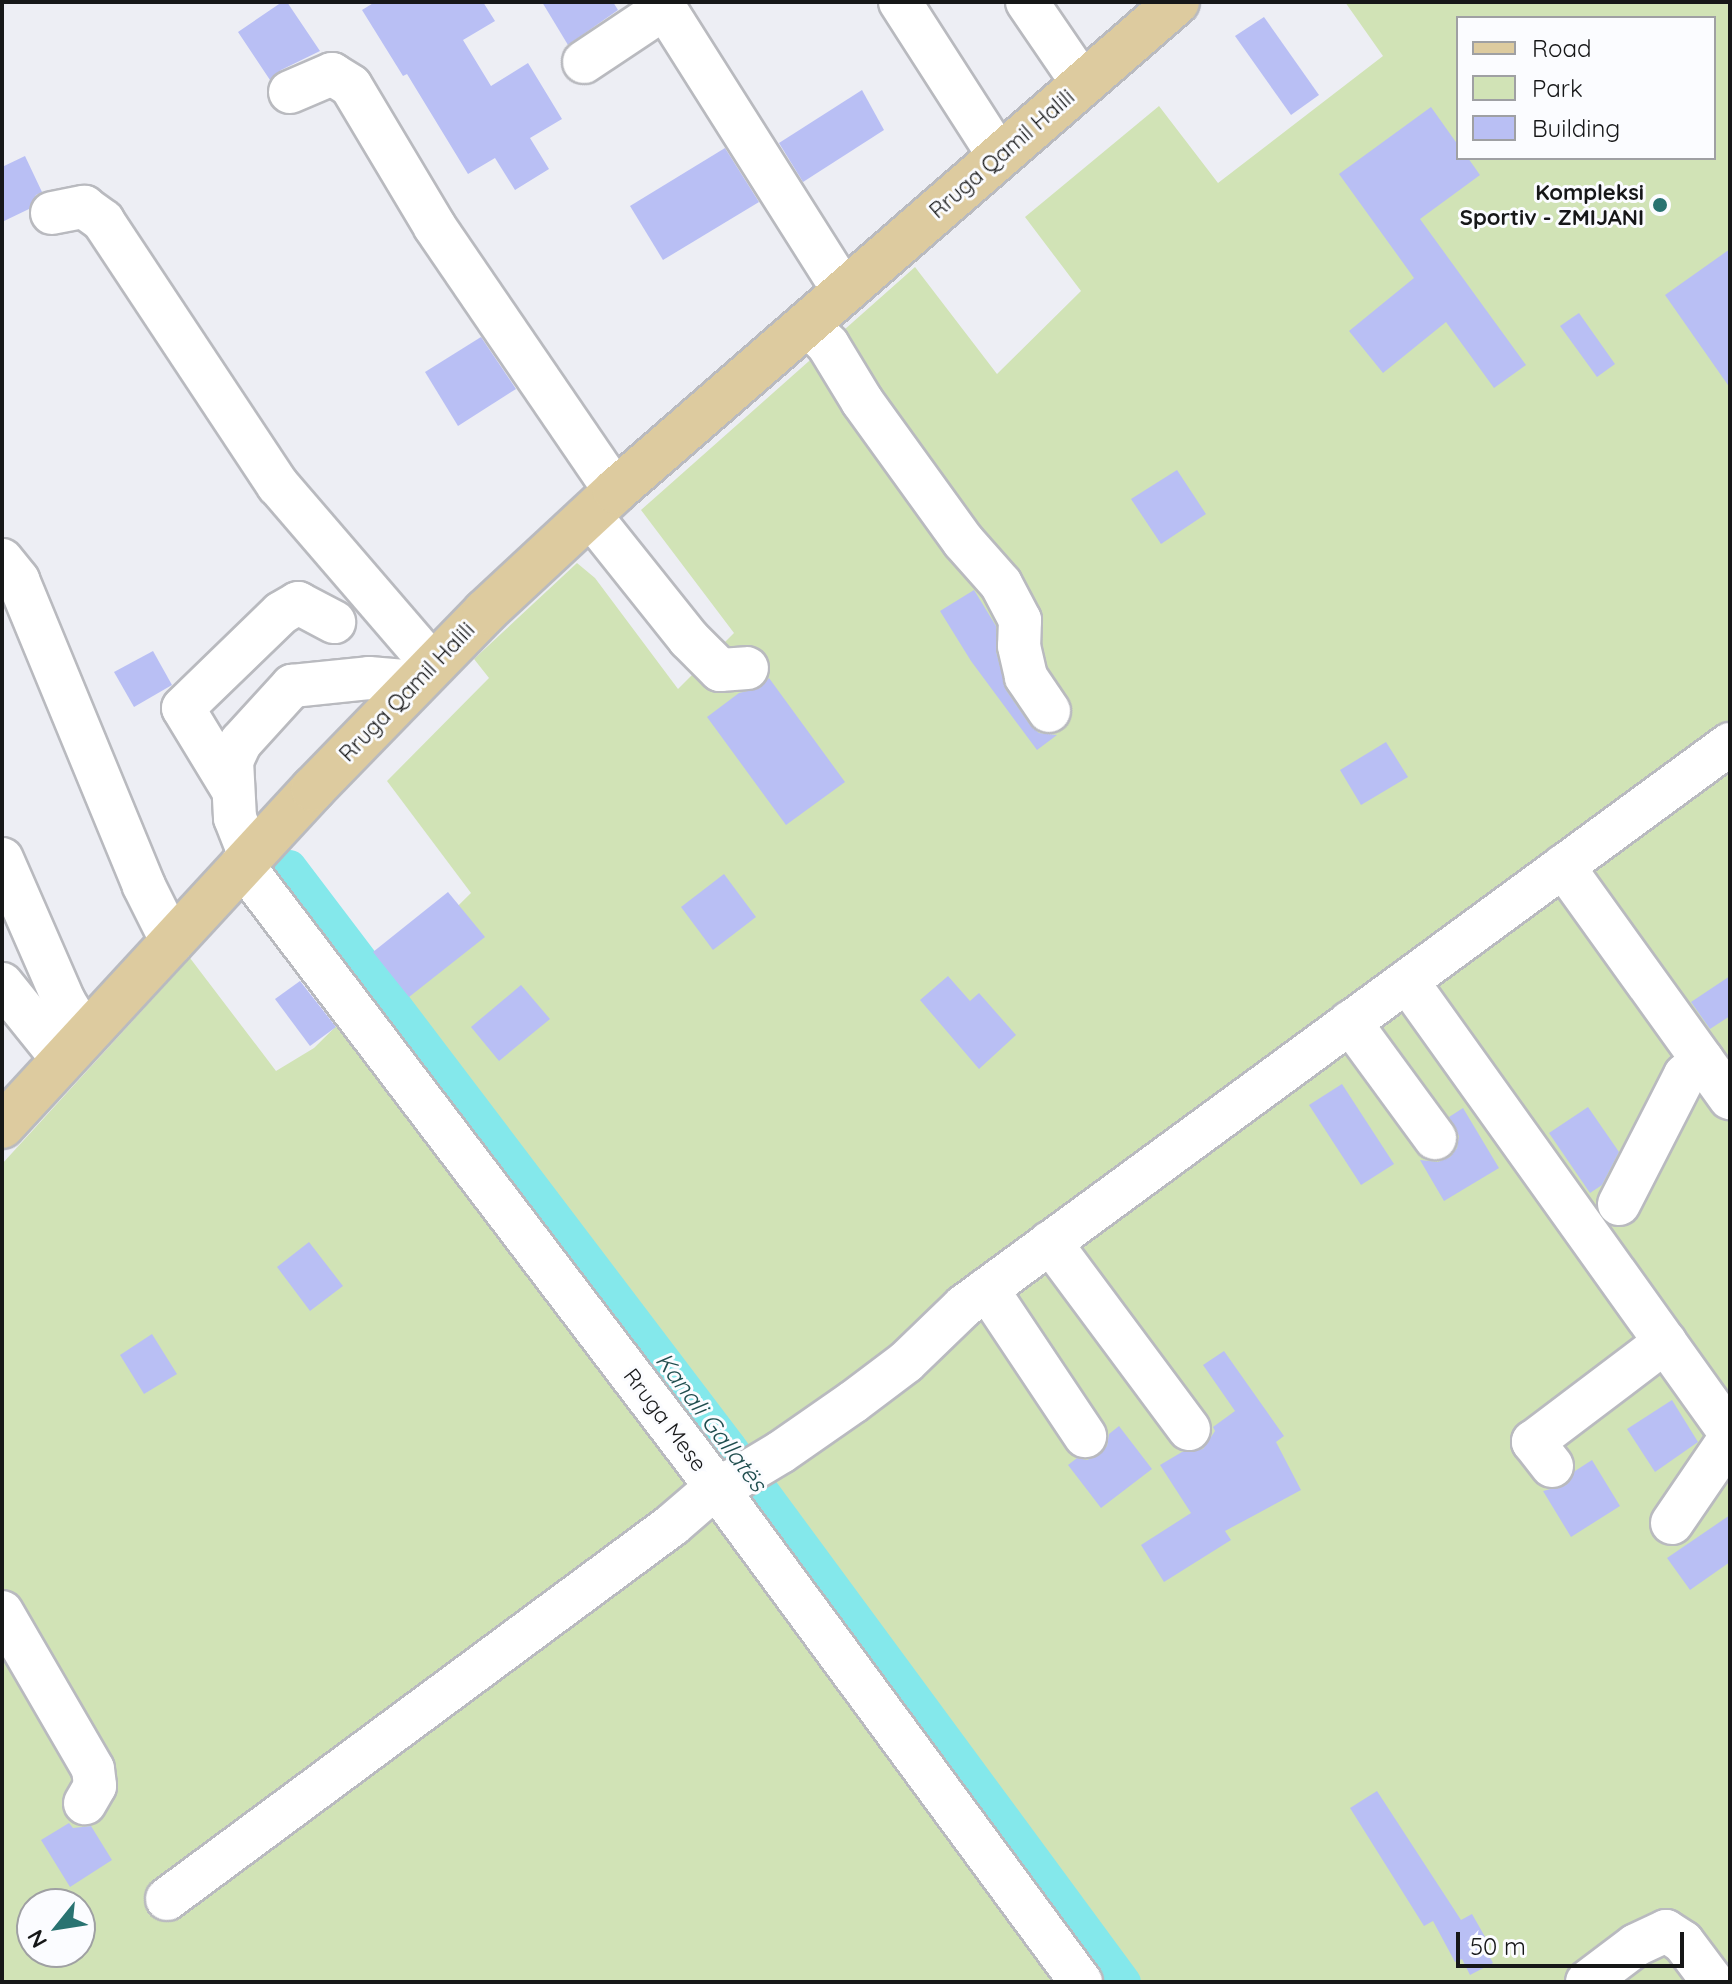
<!DOCTYPE html>
<html>
<head>
<meta charset="utf-8">
<style>
	body { margin:0 }
	#map { position:relative; width:1732px; height:1984px; overflow:hidden; background:#edeef4; font-family:Quicksand,sans-serif }
	div>[style] { position:absolute }
	.green>* { inset:0; background:#d1e3b6 }
	.canal>* { height:32px; margin:-16px; padding:0 16px; transform-origin:16px; border-radius:16px; background:#84e8eb }
	.building>* { inset:0; background:#b9bff4 }
	.roads { filter:drop-shadow(2px 0 #b9babf) drop-shadow(-2px 0 #b9babf) drop-shadow(0 2px #b9babf) drop-shadow(0 -2px #b9babf) }
	.minor>* { height:42px; margin:-21px; padding:0 21px; transform-origin:21px; border-radius:21px; background:#fff }
	.major>* { height:44px; margin:-22px; padding:0 22px; transform-origin:22px; border-radius:22px; background:#ddcb9f }
	.dots>* { width:22px; height:22px; translate:-50% -50%; box-sizing:border-box; border:4px solid #fbfcff; border-radius:50% }
	span { translate:-50% -50%; white-space:nowrap; text-align:center; line-height:1.15; -webkit-text-stroke:6px #fbfcff; paint-order:stroke }
	.street-label { font-size:22px; color:#161718 }
	.poi-label { font-size:22px; color:#161718; font-weight:700 }
	.right { translate:-100% -50%; text-align:right }
	.water-label { font-size:24px; color:#204e4f; font-style:italic }
	.frame { position:absolute; inset:0; border:4px solid #161718; pointer-events:none }
	.legend { position:absolute; left:1456px; top:16px; width:260px; height:144px; box-sizing:border-box; background:#fbfcff; border:2px solid #9fa0a3; margin:0; padding:10px 14px; list-style:none; font-size:24px; color:#161718 }
	.legend li { display:flex; align-items:center; gap:16px; height:40px }
	.legend b { width:40px; border:2px solid #9fa0a3 }
	.north { position:absolute; left:16px; top:1888px; width:80px; height:80px; box-sizing:border-box; background:#fbfcff; border:2px solid #9fa0a3; border-radius:50%; rotate:240deg; font-size:22px; font-weight:700; line-height:32px; text-align:center; color:#161718 }
	.north::after { content:''; display:block; margin:auto; width:28px; height:36px; background:#297371; clip-path:polygon(50% 0,100% 100%,50% 72%,0 100%) }
	.scale { position:absolute; left:1456px; top:1932px; width:228px; height:36px; box-sizing:border-box; border:4px solid #161718; border-top:0; padding-left:10px; font-size:24px; line-height:28px; white-space:nowrap; color:#161718; -webkit-text-stroke:6px #fbfcff; paint-order:stroke }
</style>
</head>
<body>
<div id="map">
	<div class="green">
		<i style="clip-path:polygon(evenodd,1345px 2px,1730px 2px,1730px 1982px,2px 1982px,2px 1164px,190px 958px,276px 1071px,314px 1048px,471px 893px,387px 781px,489px 678px,474px 659px,577px 563px,595px 578px,678px 689px,734px 633px,641px 510px,915px 267px,997px 374px,1081px 291px,1025px 217px,1159px 106px,1218px 183px,1383px 56px,1345px 2px,1458px 18px,1714px 18px,1714px 158px,1458px 158px,1458px 18px,1345px 2px,32px 1904px,80px 1904px,80px 1952px,32px 1952px,32px 1904px)"></i>
	</div>
	<div class="canal">
		<i style="left:290px;top:866px;width:728px;rotate:52.82deg"></i>
		<i style="left:730px;top:1446px;width:666px;rotate:53.61deg"></i>
	</div>
	<div class="building">
		<i style="clip-path:polygon(282px 2px,287px 2px,320px 51px,281px 70px,270px 80px,238px 32px)"></i>
		<i style="clip-path:polygon(375px 2px,483px 2px,495px 21px,463px 40px,491px 86px,528px 63px,562px 119px,530px 138px,549px 169px,515px 190px,495px 158px,468px 174px,407px 74px,403px 76px,362px 10px)"></i>
		<i style="clip-path:polygon(542px 2px,613px 2px,618px 10px,568px 45px)"></i>
		<i style="clip-path:polygon(1264px 17px,1319px 95px,1291px 115px,1235px 36px)"></i>
		<i style="clip-path:polygon(862px 90px,884px 130px,803px 182px,779px 143px)"></i>
		<i style="clip-path:polygon(1431px 107px,1458px 145px,1458px 158px,1468px 158px,1480px 175px,1420px 219px,1526px 365px,1494px 388px,1446px 322px,1383px 373px,1349px 331px,1414px 278px,1339px 174px)"></i>
		<i style="clip-path:polygon(725px 148px,759px 202px,663px 260px,630px 206px)"></i>
		<i style="clip-path:polygon(25px 156px,42px 192px,36px 195px,29px 209px,2px 222px,2px 167px)"></i>
		<i style="clip-path:polygon(1730px 249px,1730px 388px,1665px 295px)"></i>
		<i style="clip-path:polygon(1579px 313px,1615px 364px,1597px 377px,1560px 326px)"></i>
		<i style="clip-path:polygon(481px 337px,516px 389px,458px 426px,425px 372px)"></i>
		<i style="clip-path:polygon(1177px 470px,1206px 514px,1161px 544px,1131px 499px)"></i>
		<i style="clip-path:polygon(974px 590px,996px 626px,996px 651px,1006px 690px,1030px 725px,1039px 733px,1057px 735px,1037px 750px,971px 661px,940px 611px)"></i>
		<i style="clip-path:polygon(153px 651px,172px 685px,134px 707px,114px 672px)"></i>
		<i style="clip-path:polygon(769px 678px,845px 782px,786px 825px,707px 717px,739px 693px,760px 688px)"></i>
		<i style="clip-path:polygon(1386px 742px,1408px 777px,1361px 805px,1340px 770px)"></i>
		<i style="clip-path:polygon(724px 874px,756px 917px,713px 950px,681px 907px)"></i>
		<i style="clip-path:polygon(448px 892px,485px 937px,409px 997px,373px 952px)"></i>
		<i style="clip-path:polygon(948px 976px,970px 1001px,979px 993px,1016px 1035px,979px 1069px,920px 1000px)"></i>
		<i style="clip-path:polygon(1730px 976px,1730px 1016px,1710px 1029px,1691px 1002px)"></i>
		<i style="clip-path:polygon(300px 981px,336px 1027px,310px 1046px,275px 999px)"></i>
		<i style="clip-path:polygon(521px 985px,550px 1019px,499px 1061px,471px 1027px)"></i>
		<i style="clip-path:polygon(1342px 1084px,1394px 1164px,1361px 1185px,1309px 1105px)"></i>
		<i style="clip-path:polygon(1588px 1107px,1619px 1152px,1602px 1185px,1590px 1193px,1549px 1133px)"></i>
		<i style="clip-path:polygon(1463px 1108px,1499px 1168px,1444px 1201px,1420px 1160px,1438px 1162px,1450px 1157px,1457px 1148px,1459px 1136px,1449px 1117px)"></i>
		<i style="clip-path:polygon(309px 1242px,343px 1286px,310px 1311px,277px 1267px)"></i>
		<i style="clip-path:polygon(152px 1334px,177px 1374px,144px 1394px,120px 1355px)"></i>
		<i style="clip-path:polygon(1224px 1351px,1284px 1436px,1276px 1442px,1301px 1490px,1225px 1531px,1231px 1540px,1164px 1582px,1141px 1545px,1191px 1513px,1160px 1465px,1182px 1452px,1203px 1449px,1215px 1431px,1213px 1427px,1235px 1411px,1203px 1365px)"></i>
		<i style="clip-path:polygon(1672px 1400px,1698px 1442px,1655px 1472px,1627px 1429px)"></i>
		<i style="clip-path:polygon(1119px 1426px,1152px 1469px,1101px 1508px,1068px 1465px,1077px 1458px,1087px 1460px,1099px 1455px,1107px 1446px,1109px 1434px)"></i>
		<i style="clip-path:polygon(1592px 1460px,1620px 1506px,1571px 1537px,1543px 1491px,1566px 1485px,1575px 1471px)"></i>
		<i style="clip-path:polygon(1730px 1515px,1730px 1562px,1690px 1590px,1667px 1558px)"></i>
		<i style="clip-path:polygon(1377px 1791px,1461px 1920px,1472px 1914px,1488px 1942px,1483px 1945px,1493px 1963px,1470px 1975px,1462px 1959px,1455px 1962px,1433px 1921px,1424px 1926px,1350px 1808px)"></i>
		<i style="clip-path:polygon(69px 1823px,73px 1828px,91px 1826px,112px 1860px,70px 1887px,41px 1840px)"></i>
	</div>
	<div class="roads">
		<div class="minor">
			<i style="left:661px;top:2px;width:343px;rotate:57.7deg"></i>
			<i style="left:900px;top:2px;width:183px;rotate:57.3deg"></i>
			<i style="left:1027px;top:2px;width:99px;rotate:55.7deg"></i>
			<i style="left:584px;top:62px;width:97px;rotate:-33.7deg"></i>
			<i style="left:290px;top:92px;width:46px;rotate:-23.2deg"></i>
			<i style="left:332px;top:74px;width:22px;rotate:32deg"></i>
			<i style="left:351px;top:86px;width:164px;rotate:59.2deg"></i>
			<i style="left:435px;top:227px;width:320px;rotate:55.7deg"></i>
			<i style="left:52px;top:213px;width:33px;rotate:-11deg"></i>
			<i style="left:84px;top:207px;width:24px;rotate:36deg"></i>
			<i style="left:103px;top:221px;width:317px;rotate:56.5deg"></i>
			<i style="left:278px;top:485px;width:238px;rotate:49.3deg"></i>
			<i style="left:807px;top:324px;width:30px;rotate:45deg"></i>
			<i style="left:828px;top:345px;width:66px;rotate:58.7deg"></i>
			<i style="left:862px;top:401px;width:173px;rotate:54.2deg"></i>
			<i style="left:963px;top:541px;width:57px;rotate:48.5deg"></i>
			<i style="left:1001px;top:584px;width:41px;rotate:62.2deg"></i>
			<i style="left:1020px;top:620px;width:26px;rotate:92deg"></i>
			<i style="left:1019px;top:646px;width:32px;rotate:77deg"></i>
			<i style="left:1026px;top:677px;width:41px;rotate:55.9deg"></i>
			<i style="left:590px;top:515px;width:159px;rotate:51.4deg"></i>
			<i style="left:689px;top:639px;width:44px;rotate:45deg"></i>
			<i style="left:720px;top:670px;width:27px;rotate:-4deg"></i>
			<i style="left:2px;top:560px;width:26px;rotate:51deg"></i>
			<i style="left:18px;top:580px;width:331px;rotate:67.6deg"></i>
			<i style="left:144px;top:886px;width:63px;rotate:63.4deg"></i>
			<i style="left:231px;top:787px;width:92px;rotate:-121.3deg"></i>
			<i style="left:183px;top:708px;width:136px;rotate:-44.1deg"></i>
			<i style="left:281px;top:613px;width:20px;rotate:-30deg"></i>
			<i style="left:298px;top:603px;width:41px;rotate:27.8deg"></i>
			<i style="left:250px;top:856px;width:41px;rotate:-111.5deg"></i>
			<i style="left:235px;top:818px;width:57px;rotate:-93deg"></i>
			<i style="left:232px;top:761px;width:21px;rotate:-65deg"></i>
			<i style="left:241px;top:742px;width:76px;rotate:-47.7deg"></i>
			<i style="left:292px;top:686px;width:77px;rotate:-5.9deg"></i>
			<i style="left:369px;top:678px;width:47px;rotate:4.9deg"></i>
			<i style="left:2px;top:859px;width:155px;rotate:66.4deg"></i>
			<i style="left:64px;top:1001px;width:41px;rotate:59deg"></i>
			<i style="left:242px;top:864px;width:783px;rotate:52.73deg"></i>
			<i style="left:716px;top:1487px;width:615px;rotate:53.6deg"></i>
			<i style="left:1563px;top:866px;width:286px;rotate:54.3deg"></i>
			<i style="left:1407px;top:981px;width:556px;rotate:54.45deg"></i>
			<i style="left:2px;top:984px;width:97px;rotate:51.2deg"></i>
			<i style="left:1350px;top:1022px;width:144px;rotate:53.8deg"></i>
			<i style="left:1619px;top:1204px;width:145px;rotate:-62.9deg"></i>
			<i style="left:1685px;top:1075px;width:23px;rotate:-40deg"></i>
			<i style="left:1050px;top:1242px;width:233px;rotate:53.4deg"></i>
			<i style="left:987px;top:1289px;width:177px;rotate:56.3deg"></i>
			<i style="left:1552px;top:1466px;width:31px;rotate:-128deg"></i>
			<i style="left:1533px;top:1442px;width:166px;rotate:-37.1deg"></i>
			<i style="left:1672px;top:1523px;width:103px;rotate:-55.7deg"></i>
			<i style="left:2px;top:1612px;width:181px;rotate:59.9deg"></i>
			<i style="left:93px;top:1769px;width:17px;rotate:83deg"></i>
			<i style="left:95px;top:1786px;width:20px;rotate:120deg"></i>
			<i style="left:167px;top:1899px;width:628px;rotate:-36.52deg"></i>
			<i style="left:672px;top:1525px;width:58px;rotate:-40.8deg"></i>
			<i style="left:716px;top:1487px;width:22px;rotate:-22deg"></i>
			<i style="left:736px;top:1479px;width:52px;rotate:-31deg"></i>
			<i style="left:781px;top:1452px;width:88px;rotate:-34.8deg"></i>
			<i style="left:853px;top:1402px;width:66px;rotate:-37deg"></i>
			<i style="left:906px;top:1362px;width:81px;rotate:-44deg"></i>
			<i style="left:964px;top:1306px;width:950px;rotate:-36.27deg"></i>
			<i style="left:1587px;top:1982px;width:61px;rotate:-37.1deg"></i>
			<i style="left:1636px;top:1945px;width:33px;rotate:-25deg"></i>
			<i style="left:1666px;top:1931px;width:20px;rotate:33deg"></i>
			<i style="left:1683px;top:1942px;width:50px;rotate:53.1deg"></i>
		</div>
		<div class="major">
			<i style="left:2px;top:1126px;width:459px;rotate:-47.3deg"></i>
			<i style="left:313px;top:789px;width:247px;rotate:-45.8deg"></i>
			<i style="left:485px;top:612px;width:178px;rotate:-42.9deg"></i>
			<i style="left:615px;top:491px;width:745px;rotate:-41.03deg"></i>
		</div>
	</div>
	<div class="dots">
		<i style="left:1660px;top:205px;background:#297371"></i>
	</div>
	<div class="street-label">
		<span style="left:1002px;top:154px;rotate:-41deg">Rruga Qamil Halili</span>
		<span style="left:407px;top:692px;rotate:-46deg">Rruga Qamil Halili</span>
		<span style="left:665px;top:1420px;rotate:53deg">Rruga Mese</span>
	</div>
	<div class="poi-label">
		<span class="right" style="left:1644px;top:205px">Kompleksi<br>Sportiv - ZMIJANI</span>
	</div>
	<div class="water-label">
		<span style="left:711px;top:1422px;rotate:53deg">Kanali Gallatës</span>
	</div>
	<div class="frame"></div>
	<ul class="legend">
	<li><b style="height:10px;background:#ddcb9f"></b>Road</li>
	<li><b style="height:22px;background:#d1e3b6"></b>Park</li>
	<li><b style="height:22px;background:#b9bff4"></b>Building</li>
	</ul>
	<div class="north">N</div>
	<div class="scale">50 m</div>
</div>
</body>
</html>
